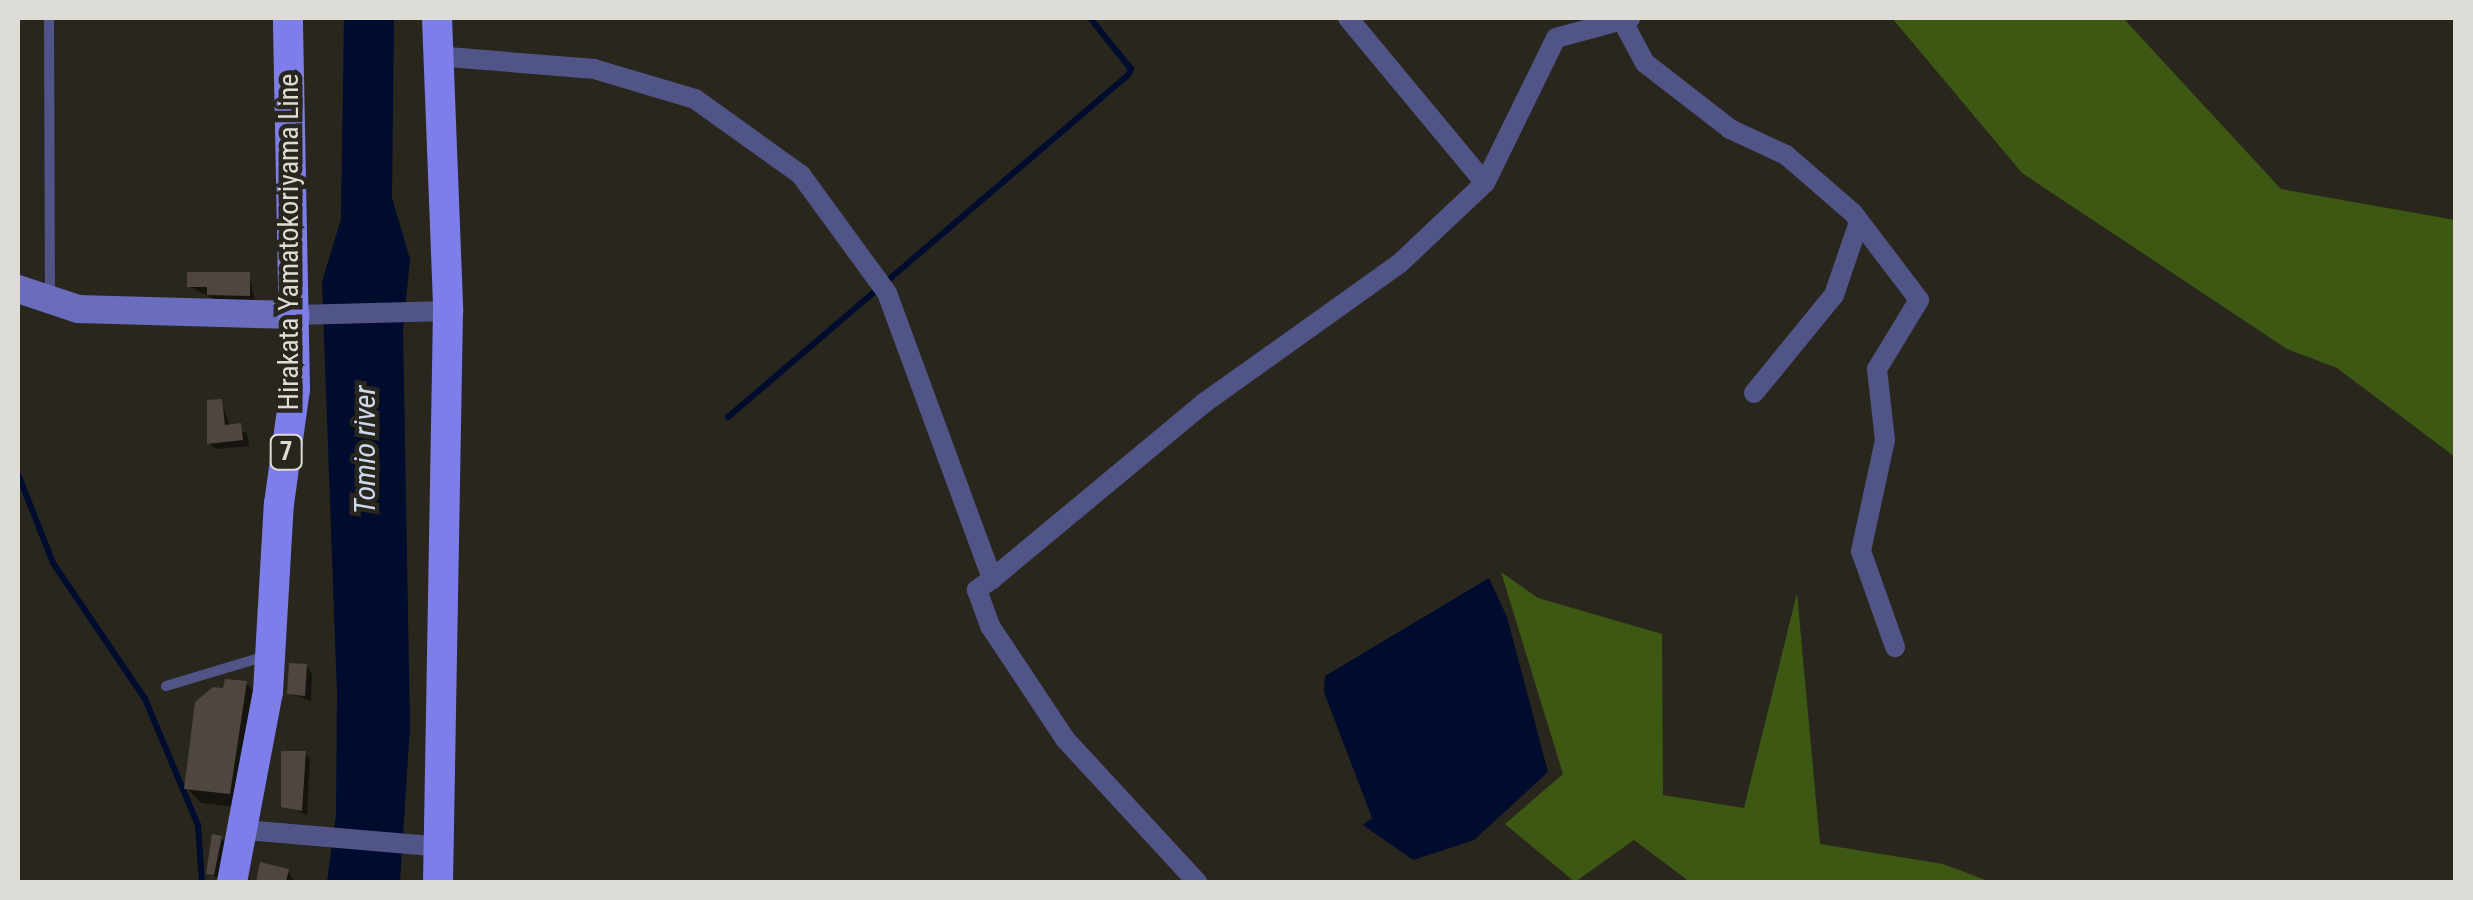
<!DOCTYPE html>
<html>
<head>
<meta charset="utf-8">
<style>
	body { margin:0 }
	#map { position:relative; width:2473px; height:900px; overflow:hidden; background:#29261d; font-family:"Roboto Condensed",sans-serif }
	div>[style] { position:absolute }
	.forest>* { inset:0; background:#3c5813 }
	.water>* { inset:0; background:#000c2e }
	.shadow>* { inset:0; background:#0007 }
	.stream>* { height:6px; margin:-3px; padding:0 3px; transform-origin:3px; border-radius:3px; background:#000c2e }
	.building>* { inset:0; background:#4f473f }
	.lane>* { height:10px; margin:-5px; padding:0 5px; transform-origin:5px; border-radius:5px; background:#515487 }
	.street>* { height:20px; margin:-10px; padding:0 10px; transform-origin:10px; border-radius:10px; background:#515487 }
	.secondary>* { height:28px; margin:-14px; padding:0 14px; transform-origin:14px; border-radius:14px; background:#6a6cbe }
	.primary>* { height:30px; margin:-15px; padding:0 15px; transform-origin:15px; border-radius:15px; background:#7d7ee9 }
	span { translate:-50% -50%; white-space:nowrap; text-align:center; line-height:1.15; -webkit-text-stroke:9px #29261d; paint-order:stroke }
	.shield-label span { padding:2px 8px; background:#29261d; border:2px solid; border-radius:8px; -webkit-text-stroke-width:0 }
	.shield-label { font-size:25px; color:#dedcd6; font-weight:700 }
	.street-label { font-size:28px; color:#dedcd6 }
	.water-label { font-size:30px; color:#cddaee; font-style:italic }
	.frame { position:absolute; inset:0; border:20px solid #dedcd6; pointer-events:none }
</style>
</head>
<body>
<div id="map">
	<div class="forest">
		<i style="clip-path:polygon(1892px 18px,2123px 18px,2281px 189px,2455px 220px,2455px 457px,2337px 368px,2287px 349px,2022px 173px)"></i>
		<i style="clip-path:polygon(1501px 572px,1538px 598px,1662px 634px,1663px 795px,1744px 808px,1797px 593px,1820px 844px,1943px 864px,1991px 882px,1690px 882px,1634px 840px,1575px 882px,1505px 824px,1563px 774px)"></i>
	</div>
	<div class="water">
		<i style="clip-path:polygon(344px 18px,394px 18px,392px 198px,410px 259px,403px 329px,410px 727px,400px 882px,327px 882px,336px 814px,337px 694px,322px 282px,341px 219px)"></i>
		<i style="clip-path:polygon(1489px 578px,1507px 617px,1548px 772px,1474px 840px,1413px 860px,1363px 825px,1372px 818px,1324px 692px,1325px 676px)"></i>
	</div>
	<div class="shadow">
		<i style="clip-path:polygon(249px 274px,255px 301px,216px 300px,189px 286px)"></i>
		<i style="clip-path:polygon(221px 401px,230px 427px,247px 433px,249px 446px,216px 449px,209px 443px)"></i>
		<i style="clip-path:polygon(306px 666px,312px 673px,311px 701px,290px 694px)"></i>
		<i style="clip-path:polygon(246px 684px,261px 698px,243px 808px,201px 803px,187px 788px)"></i>
		<i style="clip-path:polygon(304px 753px,310px 759px,307px 815px,284px 806px)"></i>
		<i style="clip-path:polygon(221px 838px,227px 845px,221px 880px,209px 873px)"></i>
		<i style="clip-path:polygon(262px 865px,288px 871px,295px 882px,258px 882px)"></i>
	</div>
	<div class="stream">
		<i style="left:728px;top:417px;width:526px;rotate:-40.53deg"></i>
		<i style="left:1128px;top:75px;width:7px;rotate:-63deg"></i>
		<i style="left:1131px;top:69px;width:65px;rotate:-128.8deg"></i>
		<i style="left:18px;top:474px;width:96px;rotate:68.5deg"></i>
		<i style="left:53px;top:563px;width:164px;rotate:55.9deg"></i>
		<i style="left:145px;top:699px;width:137px;rotate:67.2deg"></i>
		<i style="left:198px;top:825px;width:57px;rotate:86deg"></i>
	</div>
	<div class="building">
		<i style="clip-path:polygon(187px 272px,250px 272px,250px 296px,207px 295px,207px 287px,187px 287px)"></i>
		<i style="clip-path:polygon(222px 399px,225px 425px,241px 423px,243px 440px,207px 444px,207px 400px)"></i>
		<i style="clip-path:polygon(289px 663px,307px 664px,305px 696px,287px 694px)"></i>
		<i style="clip-path:polygon(225px 679px,247px 681px,230px 794px,184px 789px,195px 702px,213px 687px,223px 688px)"></i>
		<i style="clip-path:polygon(281px 751px,306px 751px,302px 811px,281px 807px)"></i>
		<i style="clip-path:polygon(212px 834px,222px 836px,214px 875px,206px 874px)"></i>
		<i style="clip-path:polygon(260px 862px,289px 869px,286px 882px,256px 882px)"></i>
	</div>
	<div class="lane">
		<i style="left:49px;top:18px;width:279px;rotate:89.8deg"></i>
		<i style="left:166px;top:686px;width:104px;rotate:-16.7deg"></i>
	</div>
	<div class="street">
		<i style="left:1348px;top:18px;width:214px;rotate:50.3deg"></i>
		<i style="left:1622px;top:20px;width:49px;rotate:61.9deg"></i>
		<i style="left:1645px;top:63px;width:108px;rotate:37.8deg"></i>
		<i style="left:1730px;top:129px;width:62px;rotate:24.9deg"></i>
		<i style="left:1786px;top:155px;width:89px;rotate:40.9deg"></i>
		<i style="left:1853px;top:213px;width:109px;rotate:52.8deg"></i>
		<i style="left:1919px;top:300px;width:81px;rotate:121.3deg"></i>
		<i style="left:1877px;top:369px;width:71px;rotate:83.6deg"></i>
		<i style="left:1885px;top:440px;width:114px;rotate:102.2deg"></i>
		<i style="left:1861px;top:551px;width:102px;rotate:70.5deg"></i>
		<i style="left:436px;top:56px;width:159px;rotate:4.7deg"></i>
		<i style="left:594px;top:69px;width:105px;rotate:16.5deg"></i>
		<i style="left:695px;top:99px;width:130px;rotate:35.6deg"></i>
		<i style="left:801px;top:175px;width:146px;rotate:53.9deg"></i>
		<i style="left:887px;top:293px;width:305px;rotate:69.8deg"></i>
		<i style="left:992px;top:579px;width:19px;rotate:144deg"></i>
		<i style="left:977px;top:590px;width:38px;rotate:70deg"></i>
		<i style="left:990px;top:626px;width:136px;rotate:56.4deg"></i>
		<i style="left:1065px;top:739px;width:195px;rotate:47.3deg"></i>
		<i style="left:296px;top:315px;width:152px;rotate:-1.5deg"></i>
		<i style="left:1754px;top:393px;width:127px;rotate:-50.8deg"></i>
		<i style="left:1834px;top:295px;width:77px;rotate:-71.1deg"></i>
		<i style="left:992px;top:579px;width:276px;rotate:-39.7deg"></i>
		<i style="left:1204px;top:403px;width:239px;rotate:-35.5deg"></i>
		<i style="left:1399px;top:264px;width:118px;rotate:-43.3deg"></i>
		<i style="left:1485px;top:183px;width:161px;rotate:-63.9deg"></i>
		<i style="left:1556px;top:38px;width:77px;rotate:-15.1deg"></i>
		<i style="left:246px;top:830px;width:198px;rotate:4.9deg"></i>
	</div>
	<div class="secondary">
		<i style="left:18px;top:289px;width:63px;rotate:18.4deg"></i>
		<i style="left:78px;top:309px;width:218px;rotate:1.6deg"></i>
	</div>
	<div class="primary">
		<i style="left:437px;top:18px;width:293px;rotate:87.8deg"></i>
		<i style="left:448px;top:311px;width:571px;rotate:91deg"></i>
		<i style="left:232px;top:882px;width:193px;rotate:-79.3deg"></i>
		<i style="left:268px;top:692px;width:188px;rotate:-86.7deg"></i>
		<i style="left:279px;top:504px;width:116px;rotate:-82.1deg"></i>
		<i style="left:295px;top:389px;width:371px;rotate:-91.1deg"></i>
	</div>
	<div class="shield-label">
		<span style="left:286px;top:452px">7</span>
	</div>
	<div class="street-label">
		<span style="left:289px;top:242px;rotate:-90deg">Hirakata Yamatokoriyama Line</span>
	</div>
	<div class="water-label">
		<span style="left:365px;top:450px;rotate:-90deg">Tomio river</span>
	</div>
	<div class="frame"></div>
</div>
</body>
</html>
